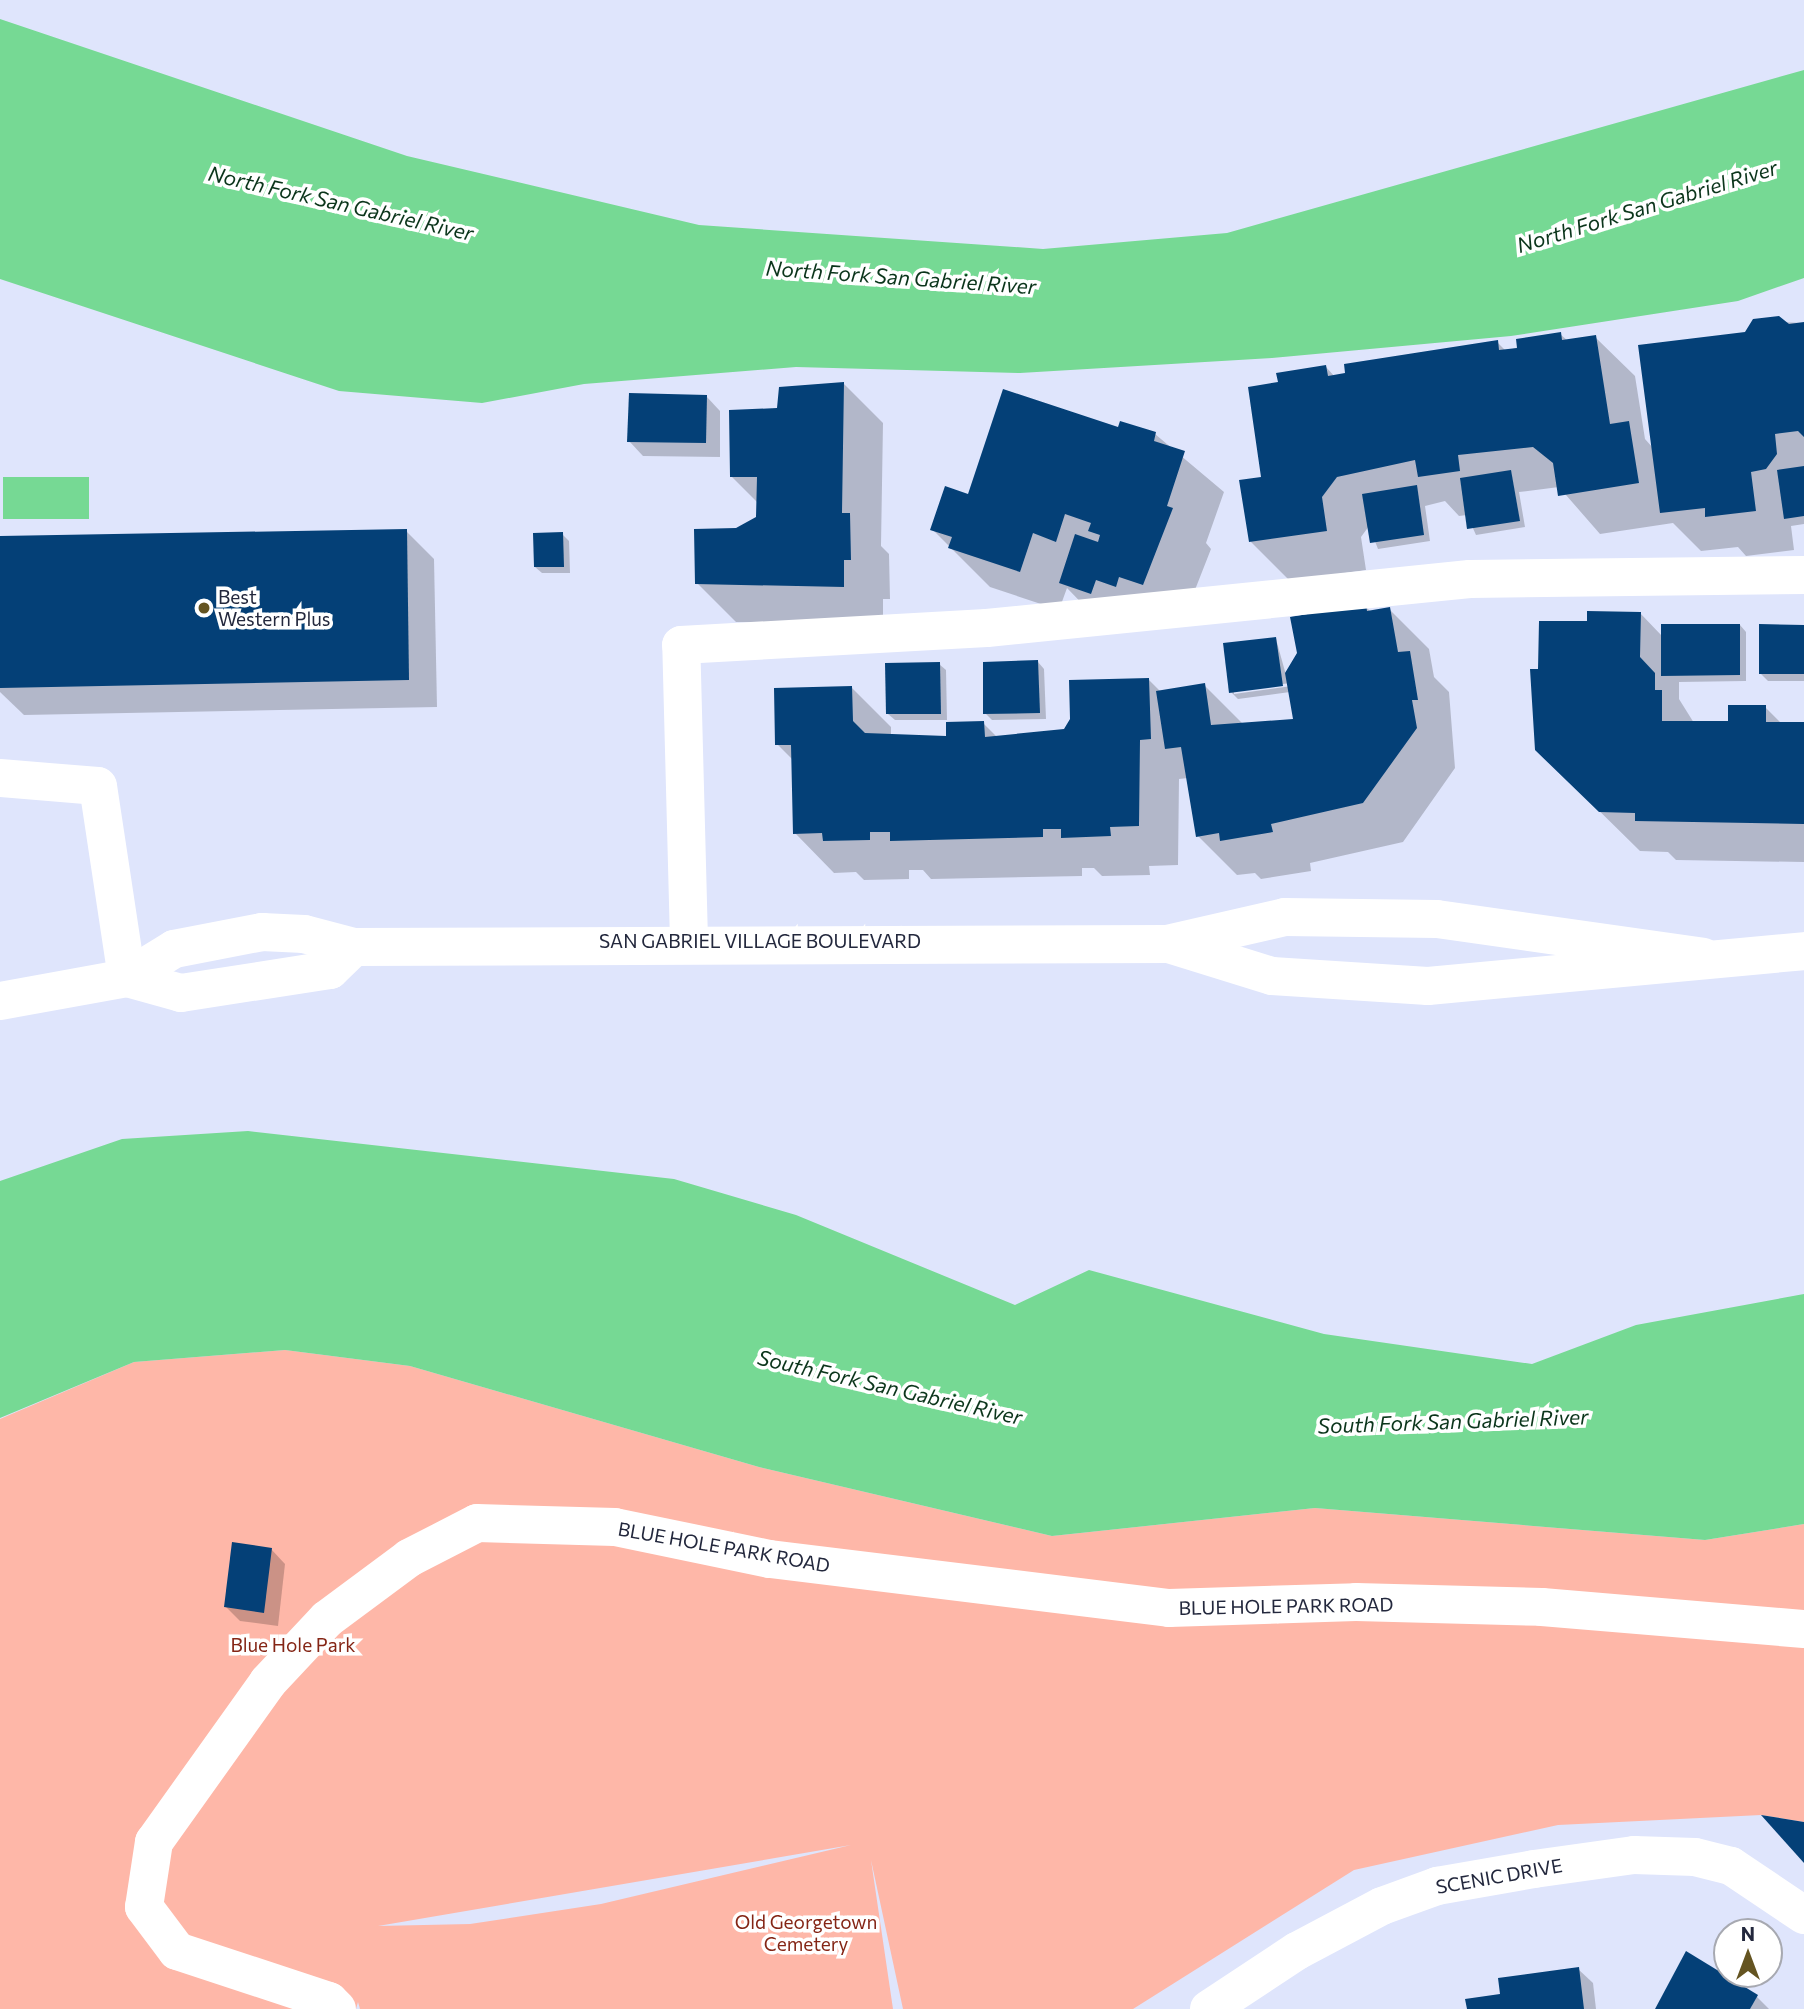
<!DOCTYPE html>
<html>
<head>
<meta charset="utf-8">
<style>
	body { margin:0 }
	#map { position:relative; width:1804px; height:2009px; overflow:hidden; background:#dfe5fc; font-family:Commissioner,sans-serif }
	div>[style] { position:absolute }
	.green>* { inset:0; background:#feb7a8 }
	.water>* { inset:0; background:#76d994 }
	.shadow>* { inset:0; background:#0003 }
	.building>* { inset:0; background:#044077 }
	.minor>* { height:38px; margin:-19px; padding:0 19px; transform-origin:19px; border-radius:19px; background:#fff }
	.dots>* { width:19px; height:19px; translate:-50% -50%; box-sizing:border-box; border:4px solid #fff; border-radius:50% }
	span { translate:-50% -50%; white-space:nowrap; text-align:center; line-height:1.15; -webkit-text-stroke:7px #fff; paint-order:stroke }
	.poi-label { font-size:19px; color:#23283d }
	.left { translate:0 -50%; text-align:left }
	.street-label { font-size:19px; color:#23283d }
	.park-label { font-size:19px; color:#842515 }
	.water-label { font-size:21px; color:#0b351b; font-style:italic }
	.north { position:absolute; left:1713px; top:1918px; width:70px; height:70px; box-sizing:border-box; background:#fff; border:2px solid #a7a9b1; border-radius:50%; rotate:0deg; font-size:19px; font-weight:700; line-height:28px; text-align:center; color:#23283d }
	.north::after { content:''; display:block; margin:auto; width:24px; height:32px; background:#645421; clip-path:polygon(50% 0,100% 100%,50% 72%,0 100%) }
</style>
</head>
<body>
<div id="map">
	<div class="green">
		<i style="clip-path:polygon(evenodd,285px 1350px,410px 1366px,759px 1467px,1052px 1536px,1315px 1508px,1705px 1540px,1804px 1524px,1804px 1822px,1761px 1815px,1558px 1825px,1354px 1870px,1133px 2009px,903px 2009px,871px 1860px,893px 2009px,360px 2009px,358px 2002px,356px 2009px,0 2009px,0 1419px,134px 1362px,285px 1350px,851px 1845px,601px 1904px,470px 1924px,378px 1926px,851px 1845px)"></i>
	</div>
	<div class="water">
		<i style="clip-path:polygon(0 19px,407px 156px,699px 225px,1043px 249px,1227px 233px,1804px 70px,1804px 278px,1738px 301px,1511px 336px,1272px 358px,1020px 373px,796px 367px,584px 384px,482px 403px,339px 391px,0 279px)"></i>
		<i style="clip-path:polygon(3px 477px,89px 477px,89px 519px,3px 519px)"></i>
		<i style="clip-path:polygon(248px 1131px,674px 1179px,796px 1215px,1015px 1305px,1089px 1270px,1324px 1334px,1532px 1364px,1636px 1325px,1804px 1294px,1804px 1524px,1705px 1540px,1315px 1508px,1052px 1536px,759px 1467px,410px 1366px,285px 1350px,134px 1362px,0 1418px,0 1181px,122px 1139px)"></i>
	</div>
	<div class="shadow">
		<i style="clip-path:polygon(1754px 321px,1804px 323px,1804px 524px,1791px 526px,1794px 550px,1746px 556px,1738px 547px,1701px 551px,1673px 523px,1600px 534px,1559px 487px,1519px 492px,1525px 527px,1476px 535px,1467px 515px,1459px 516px,1445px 501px,1425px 506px,1430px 541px,1378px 549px,1369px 526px,1361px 537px,1366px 570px,1290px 581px,1251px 542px,1280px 384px,1326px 367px,1335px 377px,1497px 342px,1506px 351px,1560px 334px,1568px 341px,1595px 337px,1635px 376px,1645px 439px,1653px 448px)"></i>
		<i style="clip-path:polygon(844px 384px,883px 423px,881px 546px,889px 554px,890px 599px,883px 599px,883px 625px,736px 622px,697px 583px,736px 530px,758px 518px,758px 503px,732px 477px,778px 410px)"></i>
		<i style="clip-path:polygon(706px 396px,720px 411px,720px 457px,643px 456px,629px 441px)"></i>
		<i style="clip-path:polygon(1119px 429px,1155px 434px,1224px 492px,1206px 543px,1211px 549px,1182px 623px,1100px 622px,1067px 588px,1059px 610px,990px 587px,932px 529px,969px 496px)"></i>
		<i style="clip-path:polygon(406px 531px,434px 559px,437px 707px,24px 715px,0 692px,0 538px)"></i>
		<i style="clip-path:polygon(562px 534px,569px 541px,570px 573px,542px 573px,535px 567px)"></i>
		<i style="clip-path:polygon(evenodd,1365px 606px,1371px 612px,1389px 609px,1429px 649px,1434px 677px,1449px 692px,1455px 768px,1403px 842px,1310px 863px,1311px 871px,1261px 879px,1255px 873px,1237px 875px,1198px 836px,1188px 778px,1179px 779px,1178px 865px,1149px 866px,1150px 875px,1102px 876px,1094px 868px,1082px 868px,1082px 876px,931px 879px,923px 870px,909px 870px,909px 879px,864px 880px,856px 872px,834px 873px,795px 833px,793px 760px,777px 744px,851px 687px,891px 727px,891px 736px,948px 738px,983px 723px,998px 738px,1065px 731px,1149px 680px,1161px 692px,1204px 685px,1244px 725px,1295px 721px,1290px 692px,1238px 699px,1231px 692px,1276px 639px,1286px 675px,1365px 606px,1291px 683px,1292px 686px,1234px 694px,1234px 690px,1291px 683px)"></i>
		<i style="clip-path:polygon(1640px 613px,1662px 636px,1740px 625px,1746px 632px,1746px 681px,1679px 682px,1679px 699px,1694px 723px,1729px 723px,1765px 707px,1781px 723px,1804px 723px,1804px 862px,1676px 860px,1668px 852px,1640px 851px,1577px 789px,1540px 671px,1588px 622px)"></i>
		<i style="clip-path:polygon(1804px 626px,1804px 681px,1768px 681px,1761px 674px)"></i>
		<i style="clip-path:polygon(1038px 662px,1044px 669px,1046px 719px,992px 720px,985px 713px)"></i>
		<i style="clip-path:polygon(939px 664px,946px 670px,947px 720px,895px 720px,888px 714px)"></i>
		<i style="clip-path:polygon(271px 1549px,285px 1564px,278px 1626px,240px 1621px,226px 1607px)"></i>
		<i style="clip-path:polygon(1578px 1969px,1593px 1983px,1596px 2009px,1468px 2009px)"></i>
		<i style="clip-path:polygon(1756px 1996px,1769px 2009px,1657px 2009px)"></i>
	</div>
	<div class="building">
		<i style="clip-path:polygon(1779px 316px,1789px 324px,1804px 322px,1804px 437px,1798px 431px,1775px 434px,1777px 454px,1766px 469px,1751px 472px,1756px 511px,1705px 517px,1705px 508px,1660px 513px,1638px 345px,1745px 332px,1753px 319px)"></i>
		<i style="clip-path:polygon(1561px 332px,1562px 340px,1596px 335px,1610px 424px,1629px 421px,1639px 483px,1558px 496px,1553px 463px,1533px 447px,1458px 455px,1460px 471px,1418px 477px,1415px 460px,1337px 477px,1322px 497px,1327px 531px,1249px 542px,1239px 480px,1261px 477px,1248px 387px,1278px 382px,1276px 373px,1326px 365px,1328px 376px,1345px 373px,1344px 364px,1498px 340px,1499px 350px,1517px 348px,1516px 339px)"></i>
		<i style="clip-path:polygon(844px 382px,842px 513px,850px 513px,851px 560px,844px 560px,844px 587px,695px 584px,694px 529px,736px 528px,756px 517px,757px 477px,730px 477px,729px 410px,777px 408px,779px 387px)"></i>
		<i style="clip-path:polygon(1003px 389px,1118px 427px,1120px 421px,1156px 432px,1154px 441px,1185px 451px,1167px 506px,1173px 508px,1143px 585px,1119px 577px,1116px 587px,1096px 580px,1091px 594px,1059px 583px,1075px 534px,1098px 542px,1100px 535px,1088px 531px,1091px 523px,1065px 514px,1056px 542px,1033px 533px,1020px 572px,948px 548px,952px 537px,930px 530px,945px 486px,968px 494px)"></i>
		<i style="clip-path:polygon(629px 393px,707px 395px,706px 443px,627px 442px)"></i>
		<i style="clip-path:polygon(1804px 466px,1804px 516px,1784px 519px,1777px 470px)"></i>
		<i style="clip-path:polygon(1511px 470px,1520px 521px,1467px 529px,1460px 478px)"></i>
		<i style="clip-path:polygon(1417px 485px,1424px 535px,1370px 543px,1362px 494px)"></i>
		<i style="clip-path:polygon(407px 529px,409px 680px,0 688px,0 536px)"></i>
		<i style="clip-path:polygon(563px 532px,564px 567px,534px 567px,533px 533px)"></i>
		<i style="clip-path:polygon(1366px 604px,1367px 611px,1390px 607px,1398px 652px,1410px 651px,1418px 700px,1412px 700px,1417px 728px,1363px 803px,1271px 824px,1273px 832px,1220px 841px,1219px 833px,1196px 837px,1181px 747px,1165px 749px,1156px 691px,1205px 683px,1211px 725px,1293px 719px,1285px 673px,1297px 653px,1290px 617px)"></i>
		<i style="clip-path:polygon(1587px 611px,1641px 612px,1640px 657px,1655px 673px,1655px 690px,1662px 690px,1662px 721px,1728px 721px,1728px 705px,1766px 705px,1766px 722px,1804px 722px,1804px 824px,1635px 821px,1635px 813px,1599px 812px,1535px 750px,1530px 669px,1538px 669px,1539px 621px,1587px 621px)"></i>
		<i style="clip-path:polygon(1661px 624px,1740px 624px,1740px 675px,1661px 676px)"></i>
		<i style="clip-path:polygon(1759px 624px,1804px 625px,1804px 674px,1759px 674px)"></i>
		<i style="clip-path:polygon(1276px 637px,1283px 686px,1229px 693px,1223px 643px)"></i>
		<i style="clip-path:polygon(1038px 660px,1040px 713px,983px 714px,983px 662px)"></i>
		<i style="clip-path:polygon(940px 662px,941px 714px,886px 714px,885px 663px)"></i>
		<i style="clip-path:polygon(1149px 678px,1151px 739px,1140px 740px,1139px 826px,1110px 827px,1111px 836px,1061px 838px,1061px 829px,1043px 829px,1043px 837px,890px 841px,890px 832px,870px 832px,870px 840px,823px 841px,822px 833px,793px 834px,791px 745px,775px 745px,774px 688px,852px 686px,853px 721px,865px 733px,946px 736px,946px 722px,984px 721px,985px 737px,1064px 729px,1070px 719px,1069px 680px)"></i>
		<i style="clip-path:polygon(232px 1542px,272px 1548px,264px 1613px,224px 1607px)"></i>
		<i style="clip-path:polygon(1761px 1815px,1804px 1822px,1804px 1863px)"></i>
		<i style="clip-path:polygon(1686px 1951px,1758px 1995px,1750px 2009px,1655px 2009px)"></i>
		<i style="clip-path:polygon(1579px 1967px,1584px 2009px,1467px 2009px,1465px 1999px,1500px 1994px,1498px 1978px)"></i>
	</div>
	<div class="minor">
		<i style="left:0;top:778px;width:98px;rotate:4.7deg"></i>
		<i style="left:98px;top:786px;width:194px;rotate:81.4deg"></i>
		<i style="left:689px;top:941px;width:296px;rotate:-91.5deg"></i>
		<i style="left:681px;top:645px;width:306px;rotate:-3.2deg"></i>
		<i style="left:987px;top:628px;width:485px;rotate:-5.8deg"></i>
		<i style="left:1470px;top:579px;width:334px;rotate:-0.7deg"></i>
		<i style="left:1169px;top:944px;width:108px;rotate:17.3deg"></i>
		<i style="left:1272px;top:976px;width:156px;rotate:3.7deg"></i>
		<i style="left:1428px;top:986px;width:378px;rotate:-5.3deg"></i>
		<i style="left:127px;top:978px;width:56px;rotate:15.5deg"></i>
		<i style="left:181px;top:993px;width:151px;rotate:-8.8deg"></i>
		<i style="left:330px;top:970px;width:33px;rotate:-44deg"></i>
		<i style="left:0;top:1001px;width:129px;rotate:-10.3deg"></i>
		<i style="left:127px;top:978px;width:55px;rotate:-31.7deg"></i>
		<i style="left:174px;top:949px;width:90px;rotate:-10.9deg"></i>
		<i style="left:262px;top:932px;width:42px;rotate:2.7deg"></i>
		<i style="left:304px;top:934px;width:52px;rotate:14.6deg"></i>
		<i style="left:354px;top:947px;width:813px;rotate:-0.21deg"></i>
		<i style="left:1167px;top:944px;width:121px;rotate:-12.9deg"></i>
		<i style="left:1285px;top:917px;width:152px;rotate:0.8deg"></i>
		<i style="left:1437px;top:919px;width:269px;rotate:8.1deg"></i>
		<i style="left:337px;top:2009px;width:11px;rotate:-135deg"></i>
		<i style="left:329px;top:2001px;width:160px;rotate:-161.8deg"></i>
		<i style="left:177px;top:1951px;width:55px;rotate:-126.9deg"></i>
		<i style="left:144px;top:1907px;width:66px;rotate:-81.3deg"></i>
		<i style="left:154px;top:1842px;width:196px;rotate:-54.5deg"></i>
		<i style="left:268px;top:1682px;width:86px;rotate:-46.9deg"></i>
		<i style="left:327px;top:1619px;width:102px;rotate:-36.6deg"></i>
		<i style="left:409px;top:1558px;width:76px;rotate:-27.2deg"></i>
		<i style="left:477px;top:1523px;width:138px;rotate:1.7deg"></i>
		<i style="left:615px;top:1527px;width:158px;rotate:11.7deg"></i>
		<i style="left:770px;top:1559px;width:402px;rotate:7deg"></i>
		<i style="left:1169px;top:1608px;width:187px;rotate:-1.8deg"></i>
		<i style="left:1356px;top:1602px;width:186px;rotate:1.5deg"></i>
		<i style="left:1542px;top:1607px;width:263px;rotate:4.8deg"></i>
		<i style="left:1209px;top:2009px;width:105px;rotate:-33.4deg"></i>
		<i style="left:1297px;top:1951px;width:96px;rotate:-27.9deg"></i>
		<i style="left:1382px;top:1906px;width:59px;rotate:-20deg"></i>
		<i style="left:1437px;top:1886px;width:98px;rotate:-9.9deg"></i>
		<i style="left:1534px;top:1869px;width:101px;rotate:-8deg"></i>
		<i style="left:1634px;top:1855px;width:61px;rotate:1.9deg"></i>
		<i style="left:1695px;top:1857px;width:37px;rotate:14deg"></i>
		<i style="left:1731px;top:1866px;width:88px;rotate:33.9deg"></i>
	</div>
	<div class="dots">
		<i style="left:204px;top:608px;background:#645421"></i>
	</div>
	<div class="poi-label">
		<span class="left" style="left:218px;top:608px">Best<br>Western Plus</span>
	</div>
	<div class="street-label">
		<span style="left:760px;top:941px">SAN GABRIEL VILLAGE BOULEVARD</span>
		<span style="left:724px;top:1547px;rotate:10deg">BLUE HOLE PARK ROAD</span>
		<span style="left:1286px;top:1606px;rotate:-1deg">BLUE HOLE PARK ROAD</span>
		<span style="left:1499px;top:1876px;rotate:-10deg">SCENIC DRIVE</span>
	</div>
	<div class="park-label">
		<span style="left:293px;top:1645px">Blue Hole Park</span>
		<span style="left:806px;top:1933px">Old Georgetown<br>Cemetery</span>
	</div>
	<div class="water-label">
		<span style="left:341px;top:203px;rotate:13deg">North Fork San Gabriel River</span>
		<span style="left:1647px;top:206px;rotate:-17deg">North Fork San Gabriel River</span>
		<span style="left:901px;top:277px;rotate:4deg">North Fork San Gabriel River</span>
		<span style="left:890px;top:1387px;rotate:13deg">South Fork San Gabriel River</span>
		<span style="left:1453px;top:1421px;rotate:-2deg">South Fork San Gabriel River</span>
	</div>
	<div class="north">N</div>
</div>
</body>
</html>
